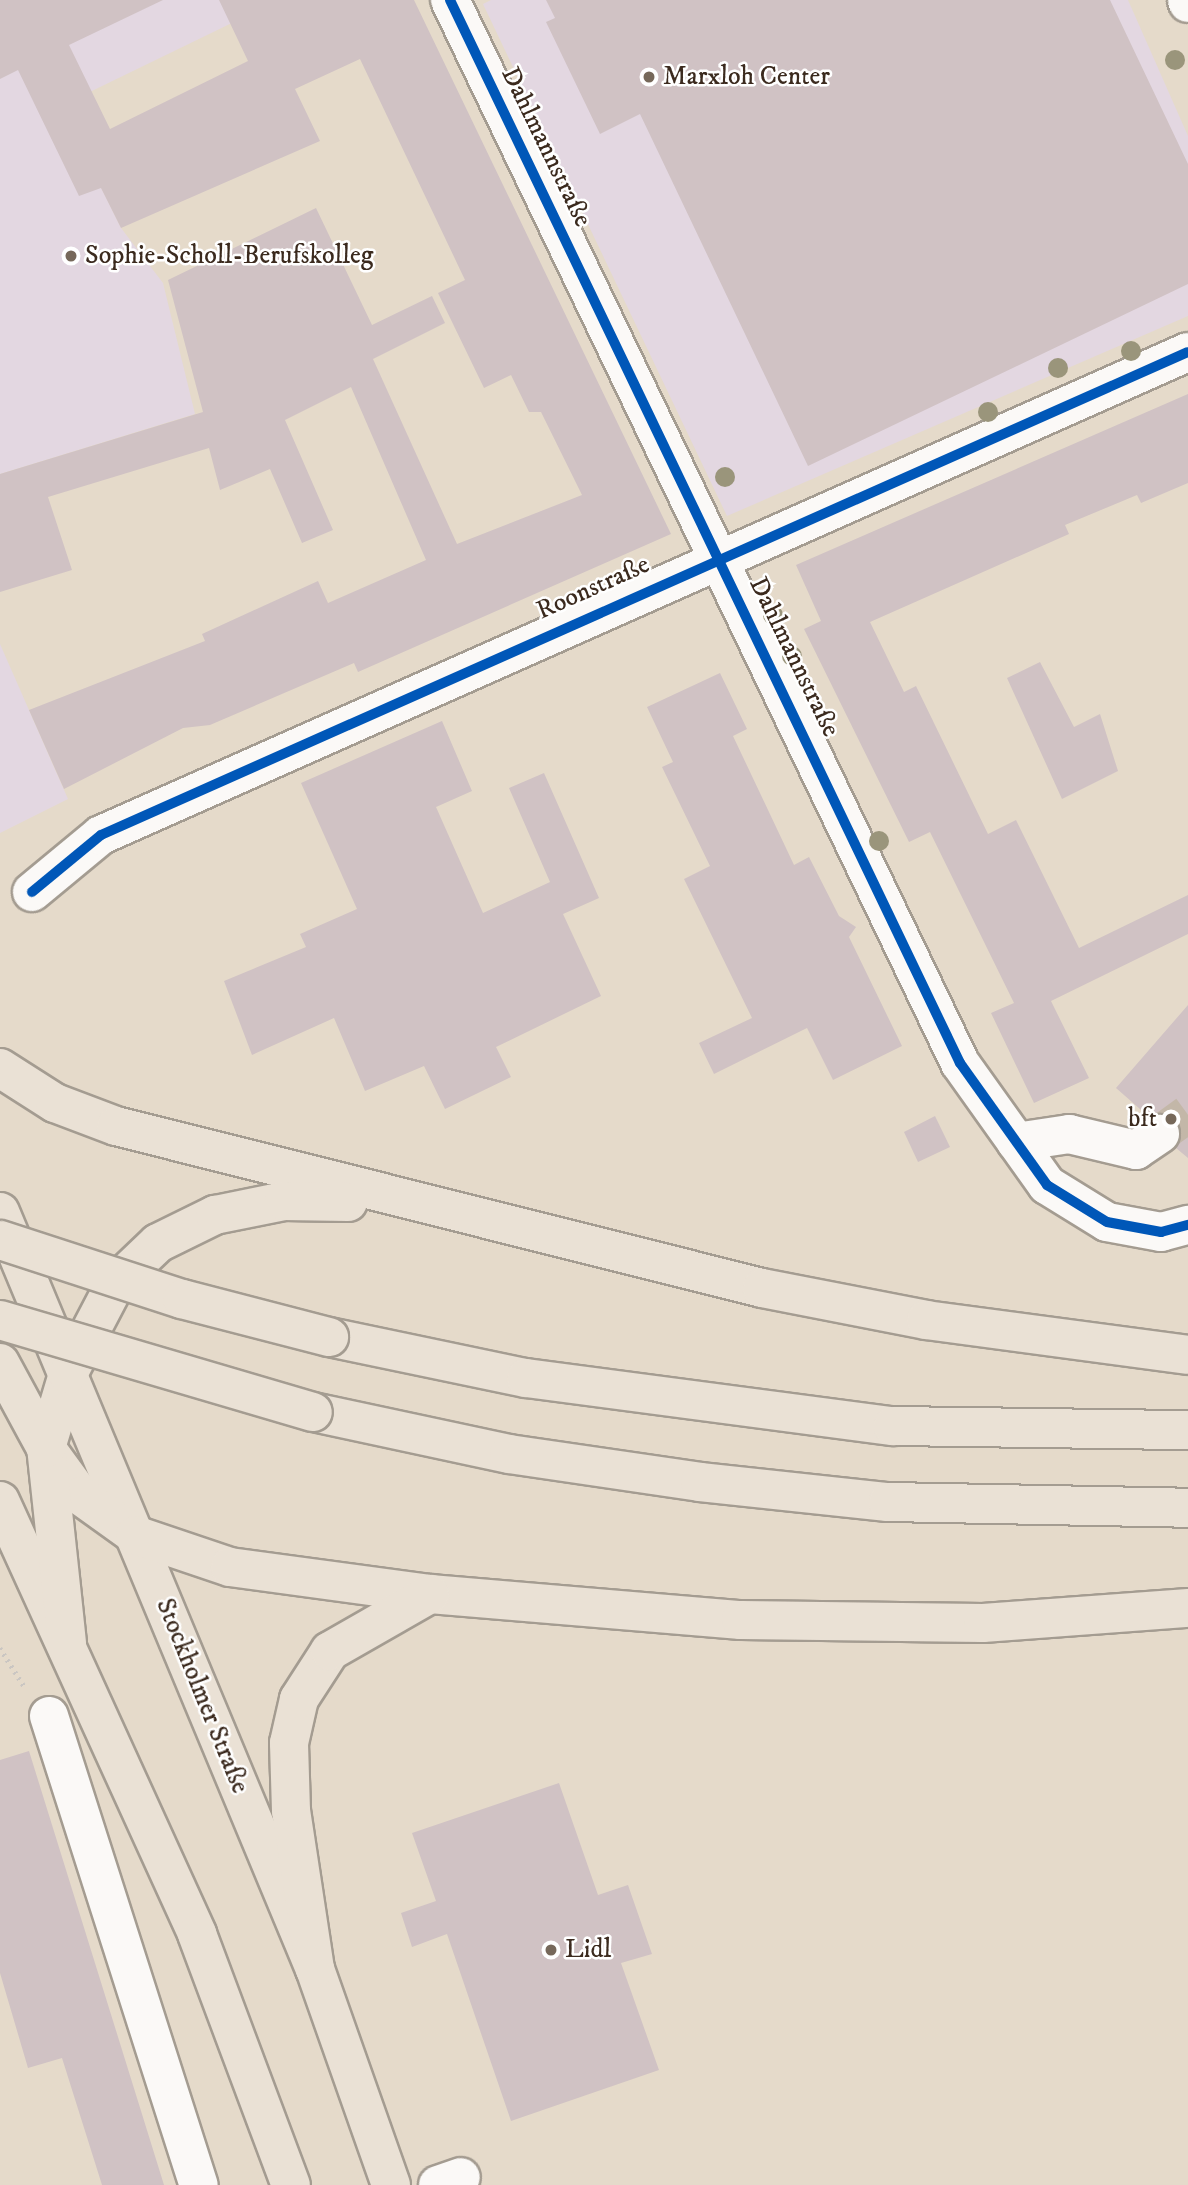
<!DOCTYPE html>
<html>
<head>
<meta charset="utf-8">
<style>
	body { margin:0 }
	#map { position:relative; width:1188px; height:2185px; overflow:hidden; background:#e5daca; font-family:"IM FELL DW Pica",serif }
	div>[style] { position:absolute }
	.built>* { inset:0; background:#e3d7e1 }
	.building>* { inset:0; background:#d0c2c4 }
	.minor-tunnel>* { height:38px; margin-top:-19px; transform-origin:0; background:repeating-linear-gradient(90deg,#c3b7a8 0 38px,transparent 0 57px) }
	.path>* { height:4.5px; margin-top:-2.25px; transform-origin:0; background:repeating-linear-gradient(90deg,#cac6c2 0 2px,transparent 0 7px) }
	.roads { filter:drop-shadow(2px 0 #a49c91) drop-shadow(-2px 0 #a49c91) drop-shadow(0 2px #a49c91) drop-shadow(0 -2px #a49c91) }
	.minor>* { height:38px; margin:-19px; padding:0 19px; transform-origin:19px; border-radius:19px; background:#fbf9f7 }
	.major>* { height:38px; margin:-19px; padding:0 19px; transform-origin:19px; border-radius:19px; background:#eae1d5 }
	.highway>* { height:38px; margin:-19px; padding:0 19px; transform-origin:19px; border-radius:19px; background:#eae1d5 }
	.bridges { filter:drop-shadow(2px 0 #a49c91) drop-shadow(-2px 0 #a49c91) drop-shadow(0 2px #a49c91) drop-shadow(0 -2px #a49c91) }
	.highway-bridge>* { height:38px; margin:-19px; padding:0 19px; transform-origin:19px; border-radius:19px; background:#eae1d5 }
	.cycleway>* { height:10px; margin:-5px; padding:0 5px; transform-origin:5px; border-radius:5px; background:#0057b8 }
	.trees>* { width:20px; height:20px; margin:-10px; border-radius:50%; background:#9a957b }
	.dots>* { width:19px; height:19px; translate:-50% -50%; box-sizing:border-box; border:4px solid #fff; border-radius:50% }
	span { translate:-50% -50%; white-space:nowrap; text-align:center; line-height:1.15; -webkit-text-stroke:5px #fff; paint-order:stroke }
	.poi-label { font-size:26px; color:#3b2a1e }
	.left { translate:0 -50%; text-align:left }
	.right { translate:-100% -50%; text-align:right }
	.street-label { font-size:26px; color:#3b2a1e }
</style>
</head>
<body>
<div id="map">
	<div class="built">
		<i style="clip-path:polygon(0 0,279px 0,61px 106px,121px 228px,163px 283px,195px 414px,0 474px)"></i>
		<i style="clip-path:polygon(491px 0,1128px 0,1188px 136px,1188px 316px,727px 516px,483px 4px)"></i>
		<i style="clip-path:polygon(0 644px,68px 799px,0 833px)"></i>
	</div>
	<div class="building">
		<i style="clip-path:polygon(0 0,163px 0,69px 45px,110px 129px,248px 61px,219px 0,414px 0,671px 534px,358px 672px,354px 663px,210px 725px,183px 728px,64px 789px,29px 710px,205px 641px,202px 634px,318px 581px,328px 603px,426px 560px,351px 387px,285px 420px,333px 530px,302px 543px,270px 469px,220px 490px,209px 448px,48px 497px,72px 570px,0 592px,0 474px,203px 412px,168px 280px,316px 208px,372px 325px,432px 296px,445px 323px,373px 359px,457px 544px,582px 495px,541px 412px,529px 412px,511px 375px,484px 388px,438px 293px,465px 280px,360px 59px,295px 89px,320px 141px,121px 228px,101px 188px,79px 196px,18px 70px,0 79px)"></i>
		<i style="clip-path:polygon(546px 0,1110px 0,1188px 164px,1188px 284px,808px 466px,640px 114px,600px 134px,546px 22px,555px 18px)"></i>
		<i style="clip-path:polygon(1188px 394px,1188px 483px,1141px 503px,1137px 495px,1065px 525px,1069px 534px,870px 622px,904px 692px,916px 686px,988px 834px,1016px 820px,1079px 948px,1188px 895px,1188px 934px,1051px 1001px,1089px 1078px,1034px 1103px,991px 1013px,1014px 1003px,930px 832px,909px 842px,804px 629px,821px 621px,796px 565px)"></i>
		<i style="clip-path:polygon(1040px 662px,1074px 727px,1100px 714px,1118px 771px,1062px 799px,1007px 678px)"></i>
		<i style="clip-path:polygon(720px 673px,747px 729px,733px 736px,794px 865px,809px 857px,839px 916px,856px 927px,849px 937px,902px 1046px,833px 1080px,807px 1028px,714px 1074px,699px 1043px,752px 1018px,684px 879px,710px 866px,662px 767px,673px 762px,647px 707px)"></i>
		<i style="clip-path:polygon(442px 721px,472px 791px,436px 807px,483px 913px,550px 882px,509px 788px,544px 773px,599px 898px,563px 914px,601px 996px,496px 1047px,511px 1077px,445px 1109px,424px 1066px,365px 1091px,334px 1018px,252px 1055px,224px 981px,306px 947px,300px 934px,357px 909px,301px 783px)"></i>
		<i style="clip-path:polygon(1188px 1005px,1188px 1158px,1176px 1148px,1178px 1121px,1159px 1112px,1148px 1116px,1116px 1088px)"></i>
		<i style="clip-path:polygon(935px 1116px,950px 1147px,918px 1162px,904px 1132px)"></i>
		<i style="clip-path:polygon(29px 1751px,137px 2098px,164px 2185px,102px 2185px,62px 2058px,28px 2068px,0 1973px,0 1760px)"></i>
		<i style="clip-path:polygon(559px 1783px,598px 1895px,628px 1885px,652px 1954px,621px 1963px,659px 2070px,511px 2121px,447px 1934px,412px 1947px,401px 1913px,436px 1901px,412px 1833px)"></i>
	</div>
	<div class="minor-tunnel">
		<i style="left:1160px;top:1134px;width:34px;rotate:-36deg"></i>
	</div>
	<div class="path">
		<i style="left:0;top:1648px;width:45px;rotate:57.7deg"></i>
	</div>
	<div class="roads">
		<div class="minor">
			<i style="left:450px;top:0;width:1179px;rotate:64.37deg"></i>
			<i style="left:960px;top:1063px;width:150px;rotate:54.5deg"></i>
			<i style="left:1047px;top:1185px;width:70px;rotate:31.7deg"></i>
			<i style="left:1107px;top:1222px;width:55px;rotate:10.5deg"></i>
			<i style="left:1161px;top:1232px;width:28px;rotate:-15deg"></i>
			<i style="left:1187px;top:0;width:3px;rotate:72deg"></i>
			<i style="left:32px;top:892px;width:89px;rotate:-39.6deg"></i>
			<i style="left:101px;top:835px;width:1189px;rotate:-23.96deg"></i>
			<i style="left:1016px;top:1142px;width:54px;rotate:-8.6deg"></i>
			<i style="left:1069px;top:1134px;width:69px;rotate:13.4deg"></i>
			<i style="left:1136px;top:1150px;width:29px;rotate:-34deg"></i>
			<i style="left:49px;top:1716px;width:492px;rotate:72.3deg"></i>
			<i style="left:438px;top:2185px;width:24px;rotate:-19deg"></i>
		</div>
		<div class="major">
			<i style="left:0;top:1212px;width:820px;rotate:67.41deg"></i>
			<i style="left:315px;top:1969px;width:229px;rotate:70.6deg"></i>
			<i style="left:0;top:1501px;width:476px;rotate:65.5deg"></i>
			<i style="left:197px;top:1934px;width:268px;rotate:69.5deg"></i>
		</div>
		<div class="highway">
			<i style="left:0;top:1068px;width:65px;rotate:32.5deg"></i>
			<i style="left:55px;top:1103px;width:65px;rotate:20.7deg"></i>
			<i style="left:116px;top:1126px;width:666px;rotate:14.08deg"></i>
			<i style="left:762px;top:1288px;width:167px;rotate:11deg"></i>
			<i style="left:926px;top:1320px;width:264px;rotate:7.6deg"></i>
			<i style="left:329px;top:1337px;width:201px;rotate:11.8deg"></i>
			<i style="left:526px;top:1378px;width:370px;rotate:7.5deg"></i>
			<i style="left:893px;top:1426px;width:295px;rotate:0.8deg"></i>
			<i style="left:0;top:1363px;width:97px;rotate:61.6deg"></i>
			<i style="left:46px;top:1448px;width:59px;rotate:53.9deg"></i>
			<i style="left:81px;top:1496px;width:67px;rotate:35.8deg"></i>
			<i style="left:135px;top:1535px;width:100px;rotate:18.6deg"></i>
			<i style="left:230px;top:1567px;width:202px;rotate:7.7deg"></i>
			<i style="left:430px;top:1594px;width:312px;rotate:4.8deg"></i>
			<i style="left:741px;top:1620px;width:242px;rotate:0.7deg"></i>
			<i style="left:983px;top:1623px;width:206px;rotate:-4.2deg"></i>
			<i style="left:313px;top:1412px;width:200px;rotate:12.1deg"></i>
			<i style="left:509px;top:1454px;width:193px;rotate:8.3deg"></i>
			<i style="left:700px;top:1482px;width:189px;rotate:6.1deg"></i>
			<i style="left:888px;top:1502px;width:300px;rotate:1.1deg"></i>
			<i style="left:67px;top:1643px;width:196px;rotate:-96.1deg"></i>
			<i style="left:46px;top:1448px;width:77px;rotate:-73.4deg"></i>
			<i style="left:68px;top:1374px;width:102px;rotate:-62.4deg"></i>
			<i style="left:115px;top:1284px;width:59px;rotate:-43.6deg"></i>
			<i style="left:158px;top:1243px;width:64px;rotate:-26.2deg"></i>
			<i style="left:215px;top:1215px;width:70px;rotate:-11.5deg"></i>
			<i style="left:284px;top:1201px;width:64px;rotate:0.9deg"></i>
			<i style="left:315px;top:1969px;width:160px;rotate:-98.6deg"></i>
			<i style="left:291px;top:1811px;width:68px;rotate:-91.7deg"></i>
			<i style="left:289px;top:1743px;width:45px;rotate:-77.2deg"></i>
			<i style="left:299px;top:1699px;width:57px;rotate:-57.1deg"></i>
			<i style="left:330px;top:1651px;width:115px;rotate:-29.7deg"></i>
		</div>
	</div>
	<div class="bridges">
		<div class="highway-bridge">
			<i style="left:0;top:1240px;width:191px;rotate:18deg"></i>
			<i style="left:182px;top:1299px;width:152px;rotate:14.5deg"></i>
			<i style="left:0;top:1320px;width:326px;rotate:16.4deg"></i>
		</div>
	</div>
	<div class="cycleway">
		<i style="left:450px;top:0;width:1179px;rotate:64.37deg"></i>
		<i style="left:960px;top:1063px;width:150px;rotate:54.5deg"></i>
		<i style="left:1047px;top:1185px;width:70px;rotate:31.7deg"></i>
		<i style="left:1107px;top:1222px;width:55px;rotate:10.5deg"></i>
		<i style="left:1161px;top:1232px;width:28px;rotate:-15deg"></i>
		<i style="left:32px;top:892px;width:89px;rotate:-39.6deg"></i>
		<i style="left:101px;top:835px;width:1189px;rotate:-23.96deg"></i>
	</div>
	<div class="trees">
		<i style="left:1175px;top:60px"></i>
		<i style="left:1131px;top:351px"></i>
		<i style="left:1058px;top:368px"></i>
		<i style="left:988px;top:412px"></i>
		<i style="left:725px;top:477px"></i>
		<i style="left:773px;top:615px"></i>
		<i style="left:792px;top:656px"></i>
		<i style="left:879px;top:841px"></i>
	</div>
	<div class="dots">
		<i style="left:649px;top:77px;background:#76685a"></i>
		<i style="left:71px;top:256px;background:#76685a"></i>
		<i style="left:1171px;top:1119px;background:#76685a"></i>
		<i style="left:551px;top:1950px;background:#76685a"></i>
	</div>
	<div class="poi-label">
		<span class="left" style="left:663px;top:77px">Marxloh Center</span>
		<span class="left" style="left:85px;top:256px">Sophie-Scholl-Berufskolleg</span>
		<span class="right" style="left:1157px;top:1119px">bft</span>
		<span class="left" style="left:565px;top:1950px">Lidl</span>
	</div>
	<div class="street-label">
		<span style="left:546px;top:147px;rotate:64deg">Dahlmannstraße</span>
		<span style="left:593px;top:588px;rotate:-24deg">Roonstraße</span>
		<span style="left:794px;top:657px;rotate:64deg">Dahlmannstraße</span>
		<span style="left:202px;top:1696px;rotate:68deg">Stockholmer Straße</span>
	</div>
</div>
</body>
</html>
